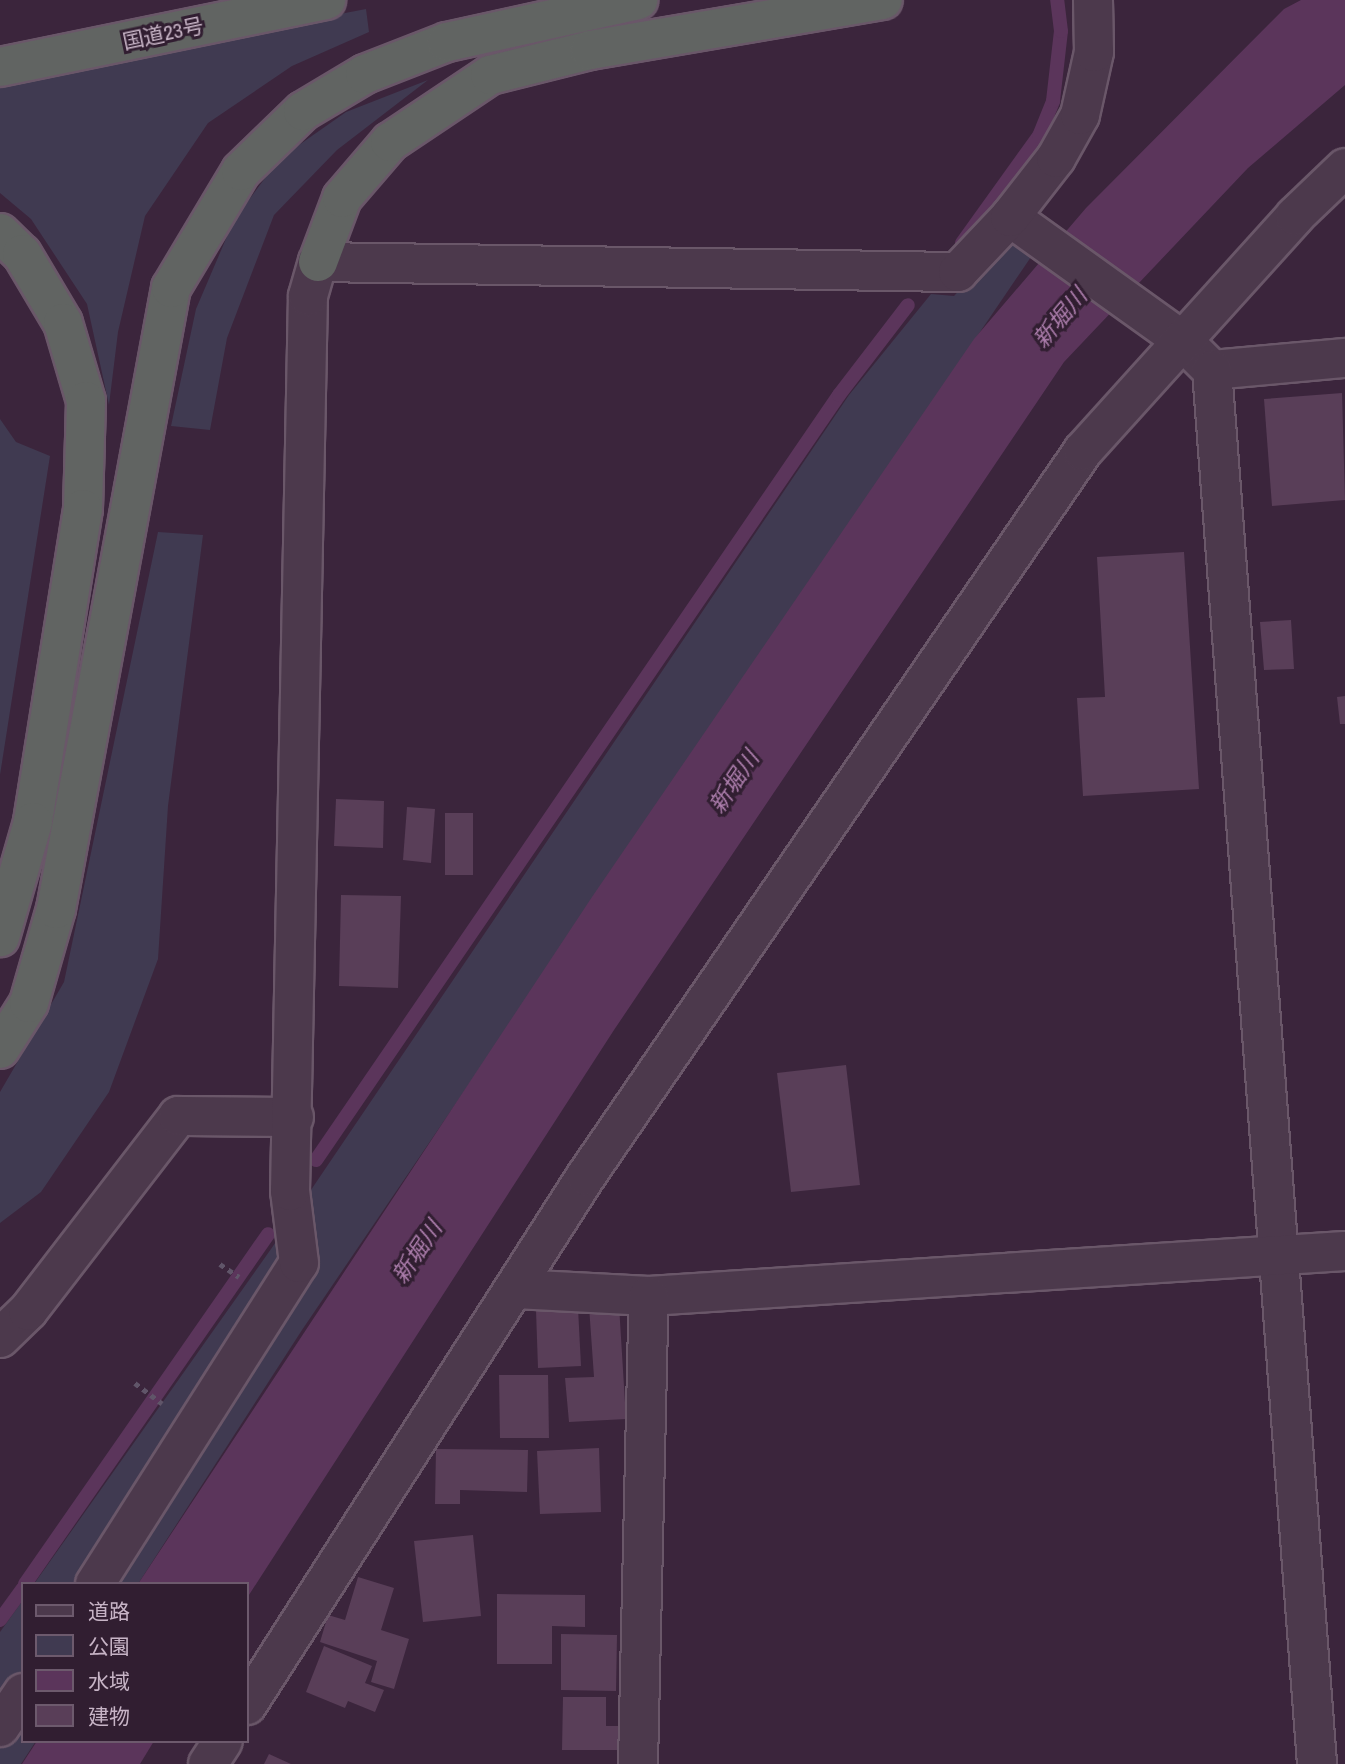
<!DOCTYPE html>
<html>
<head>
<meta charset="utf-8">
<style>
	body { margin:0 }
	#map { position:relative; width:1345px; height:1764px; overflow:hidden; background:#3b253c; font-family:"Archivo Narrow","Noto Sans JP",sans-serif }
	div>[style] { position:absolute }
	.green>* { inset:0; background:#403a51 }
	.water>* { inset:0; background:#5b355b }
	.stream>* { height:14px; margin:-7px; padding:0 7px; transform-origin:7px; border-radius:7px; background:#5b355b }
	.building>* { inset:0; background:#593e58 }
	.path>* { height:4.5px; margin-top:-2.25px; transform-origin:0; background:repeating-linear-gradient(90deg,#605569 0 5px,transparent 0 10px) }
	.roads { filter:drop-shadow(2px 0 #6a5769) drop-shadow(-2px 0 #6a5769) drop-shadow(0 2px #6a5769) drop-shadow(0 -2px #6a5769) }
	.minor>* { height:38px; margin:-19px; padding:0 19px; transform-origin:19px; border-radius:19px; background:#4c394c }
	.trunk>* { height:38px; margin:-19px; padding:0 19px; transform-origin:19px; border-radius:19px; background:#616462 }
	span { translate:-50% -50%; white-space:nowrap; text-align:center; line-height:1.15; -webkit-text-stroke:6px #311e31; paint-order:stroke }
	.street-label { font-size:21px; color:#c7b4c6 }
	.water-label { font-size:23px; color:#ad7ead; font-style:italic }
	.legend { position:absolute; left:21px; top:1582px; width:228px; height:161px; box-sizing:border-box; background:#311e31; border:2px solid #6d5a6d; margin:0; padding:9px 12px; list-style:none; font-size:21px; color:#c7b4c6 }
	.legend li { display:flex; align-items:center; gap:14px; height:35px }
	.legend b { width:35px; border:2px solid #6d5a6d }
</style>
</head>
<body>
<div id="map">
	<div class="green">
		<i style="clip-path:polygon(366px 9px,369px 32px,292px 66px,208px 123px,145px 216px,118px 332px,109px 405px,87px 304px,31px 219px,0 193px,0 79px)"></i>
		<i style="clip-path:polygon(428px 80px,337px 150px,274px 215px,227px 338px,210px 430px,171px 426px,196px 309px,234px 220px,279px 159px,346px 112px)"></i>
		<i style="clip-path:polygon(1008px 238px,1033px 254px,302px 1330px,138px 1584px,34px 1584px,271px 1249px,849px 395px,931px 294px,954px 296px)"></i>
		<i style="clip-path:polygon(0 419px,16px 442px,50px 456px,0 775px)"></i>
		<i style="clip-path:polygon(158px 532px,203px 535px,168px 806px,158px 959px,109px 1092px,41px 1192px,0 1223px,0 1092px,64px 982px)"></i>
		<i style="clip-path:polygon(23px 1600px,23px 1741px,36px 1741px,21px 1764px,0 1764px,0 1632px)"></i>
	</div>
	<div class="water">
		<i style="clip-path:polygon(1301px 0,1345px 0,1345px 85px,1248px 168px,1064px 362px,614px 1030px,247px 1598px,247px 1584px,138px 1584px,592px 897px,974px 339px,1086px 208px,1284px 9px)"></i>
		<i style="clip-path:polygon(37px 1741px,154px 1741px,140px 1764px,22px 1764px)"></i>
	</div>
	<div class="stream">
		<i style="left:962px;top:243px;width:132px;rotate:-54.3deg"></i>
		<i style="left:1039px;top:136px;width:38px;rotate:-68deg"></i>
		<i style="left:1053px;top:101px;width:70px;rotate:-83.5deg"></i>
		<i style="left:1061px;top:31px;width:31px;rotate:-97deg"></i>
		<i style="left:316px;top:1160px;width:927px;rotate:-55.64deg"></i>
		<i style="left:839px;top:395px;width:113px;rotate:-52.5deg"></i>
		<i style="left:25px;top:1584px;width:426px;rotate:-55.2deg"></i>
		<i style="left:0;top:1620px;width:39px;rotate:-54deg"></i>
	</div>
	<div class="building">
		<i style="clip-path:polygon(1342px 393px,1345px 500px,1272px 506px,1264px 399px)"></i>
		<i style="clip-path:polygon(1184px 552px,1199px 789px,1083px 796px,1077px 698px,1105px 697px,1097px 557px)"></i>
		<i style="clip-path:polygon(1291px 620px,1294px 669px,1264px 670px,1260px 622px)"></i>
		<i style="clip-path:polygon(1345px 696px,1345px 724px,1340px 724px,1337px 697px)"></i>
		<i style="clip-path:polygon(336px 799px,384px 801px,383px 848px,334px 846px)"></i>
		<i style="clip-path:polygon(407px 807px,435px 809px,431px 863px,403px 860px)"></i>
		<i style="clip-path:polygon(445px 813px,473px 813px,473px 875px,445px 875px)"></i>
		<i style="clip-path:polygon(341px 895px,401px 896px,398px 988px,339px 986px)"></i>
		<i style="clip-path:polygon(846px 1065px,860px 1185px,791px 1192px,777px 1073px)"></i>
		<i style="clip-path:polygon(619px 1305px,626px 1419px,569px 1422px,565px 1378px,594px 1377px,589px 1306px)"></i>
		<i style="clip-path:polygon(578px 1308px,581px 1366px,538px 1368px,536px 1310px)"></i>
		<i style="clip-path:polygon(499px 1375px,548px 1375px,549px 1438px,500px 1438px)"></i>
		<i style="clip-path:polygon(599px 1448px,601px 1512px,540px 1514px,537px 1451px)"></i>
		<i style="clip-path:polygon(436px 1449px,528px 1450px,527px 1492px,460px 1490px,460px 1504px,435px 1504px)"></i>
		<i style="clip-path:polygon(473px 1535px,481px 1616px,423px 1622px,414px 1541px)"></i>
		<i style="clip-path:polygon(358px 1577px,394px 1588px,381px 1630px,409px 1639px,394px 1689px,371px 1682px,377px 1661px,320px 1642px,328px 1615px,345px 1620px)"></i>
		<i style="clip-path:polygon(497px 1594px,585px 1595px,585px 1627px,552px 1626px,552px 1664px,497px 1664px)"></i>
		<i style="clip-path:polygon(561px 1634px,617px 1635px,616px 1691px,561px 1690px)"></i>
		<i style="clip-path:polygon(324px 1646px,372px 1666px,365px 1683px,384px 1690px,375px 1712px,348px 1701px,345px 1708px,306px 1692px)"></i>
		<i style="clip-path:polygon(563px 1697px,606px 1697px,606px 1726px,627px 1726px,627px 1750px,562px 1750px)"></i>
		<i style="clip-path:polygon(269px 1754px,291px 1764px,264px 1764px)"></i>
	</div>
	<div class="path">
		<i style="left:220px;top:1264px;width:23px;rotate:34deg"></i>
		<i style="left:135px;top:1383px;width:34px;rotate:37deg"></i>
	</div>
	<div class="roads">
		<div class="minor">
			<i style="left:1010px;top:217px;width:211px;rotate:35.6deg"></i>
			<i style="left:1182px;top:340px;width:42px;rotate:45deg"></i>
			<i style="left:1212px;top:370px;width:134px;rotate:-5.2deg"></i>
			<i style="left:1212px;top:370px;width:1398px;rotate:85.69deg"></i>
			<i style="left:516px;top:1289px;width:133px;rotate:3deg"></i>
			<i style="left:649px;top:1296px;width:697px;rotate:-3.7deg"></i>
			<i style="left:0;top:1338px;width:39px;rotate:-44deg"></i>
			<i style="left:28px;top:1311px;width:246px;rotate:-52.4deg"></i>
			<i style="left:178px;top:1116px;width:116px;rotate:0.5deg"></i>
			<i style="left:95px;top:1584px;width:380px;rotate:-57.6deg"></i>
			<i style="left:299px;top:1263px;width:73px;rotate:-97.1deg"></i>
			<i style="left:290px;top:1191px;width:895px;rotate:-88.85deg"></i>
			<i style="left:308px;top:296px;width:35px;rotate:-74deg"></i>
			<i style="left:318px;top:262px;width:640px;rotate:0.9deg"></i>
			<i style="left:958px;top:272px;width:76px;rotate:-46.6deg"></i>
			<i style="left:1010px;top:217px;width:75px;rotate:-52.1deg"></i>
			<i style="left:1056px;top:158px;width:49px;rotate:-60.8deg"></i>
			<i style="left:1080px;top:115px;width:65px;rotate:-77.5deg"></i>
			<i style="left:1094px;top:52px;width:52px;rotate:-91.1deg"></i>
			<i style="left:247px;top:1705px;width:628px;rotate:-57.35deg"></i>
			<i style="left:586px;top:1176px;width:879px;rotate:-55.57deg"></i>
			<i style="left:1083px;top:451px;width:316px;rotate:-47.9deg"></i>
			<i style="left:1295px;top:216px;width:69px;rotate:-43.8deg"></i>
			<i style="left:0;top:1727px;width:41px;rotate:-55.9deg"></i>
			<i style="left:208px;top:1764px;width:27px;rotate:-57deg"></i>
			<i style="left:638px;top:1764px;width:468px;rotate:-88.7deg"></i>
		</div>
		<div class="trunk">
			<i style="left:0;top:67px;width:333px;rotate:-11.6deg"></i>
			<i style="left:0;top:233px;width:30px;rotate:44deg"></i>
			<i style="left:22px;top:254px;width:80px;rotate:59.3deg"></i>
			<i style="left:63px;top:323px;width:81px;rotate:73.6deg"></i>
			<i style="left:86px;top:401px;width:108px;rotate:91.6deg"></i>
			<i style="left:83px;top:509px;width:317px;rotate:99.1deg"></i>
			<i style="left:33px;top:822px;width:120px;rotate:106deg"></i>
			<i style="left:318px;top:262px;width:68px;rotate:-69.4deg"></i>
			<i style="left:342px;top:198px;width:74px;rotate:-49.4deg"></i>
			<i style="left:390px;top:142px;width:120px;rotate:-33.8deg"></i>
			<i style="left:490px;top:75px;width:103px;rotate:-14deg"></i>
			<i style="left:590px;top:50px;width:297px;rotate:-9.7deg"></i>
			<i style="left:0;top:1049px;width:54px;rotate:-57.8deg"></i>
			<i style="left:29px;top:1003px;width:98px;rotate:-74deg"></i>
			<i style="left:56px;top:909px;width:632px;rotate:-79.51deg"></i>
			<i style="left:171px;top:288px;width:136px;rotate:-59.1deg"></i>
			<i style="left:241px;top:171px;width:86px;rotate:-44.1deg"></i>
			<i style="left:303px;top:111px;width:72px;rotate:-30.8deg"></i>
			<i style="left:365px;top:74px;width:88px;rotate:-21.3deg"></i>
			<i style="left:447px;top:42px;width:196px;rotate:-12.4deg"></i>
		</div>
	</div>
	<div class="street-label">
		<span style="left:163px;top:34px;rotate:-12deg">国道23号</span>
	</div>
	<div class="water-label">
		<span style="left:1060px;top:318px;rotate:-50deg">新堀川</span>
		<span style="left:734px;top:782px;rotate:-56deg">新堀川</span>
		<span style="left:417px;top:1252px;rotate:-56deg">新堀川</span>
	</div>
	<ul class="legend">
	<li><b style="height:9px;background:#4c394c"></b>道路</li>
	<li><b style="height:19px;background:#403a51"></b>公園</li>
	<li><b style="height:19px;background:#5b355b"></b>水域</li>
	<li><b style="height:19px;background:#593e58"></b>建物</li>
	</ul>
</div>
</body>
</html>
